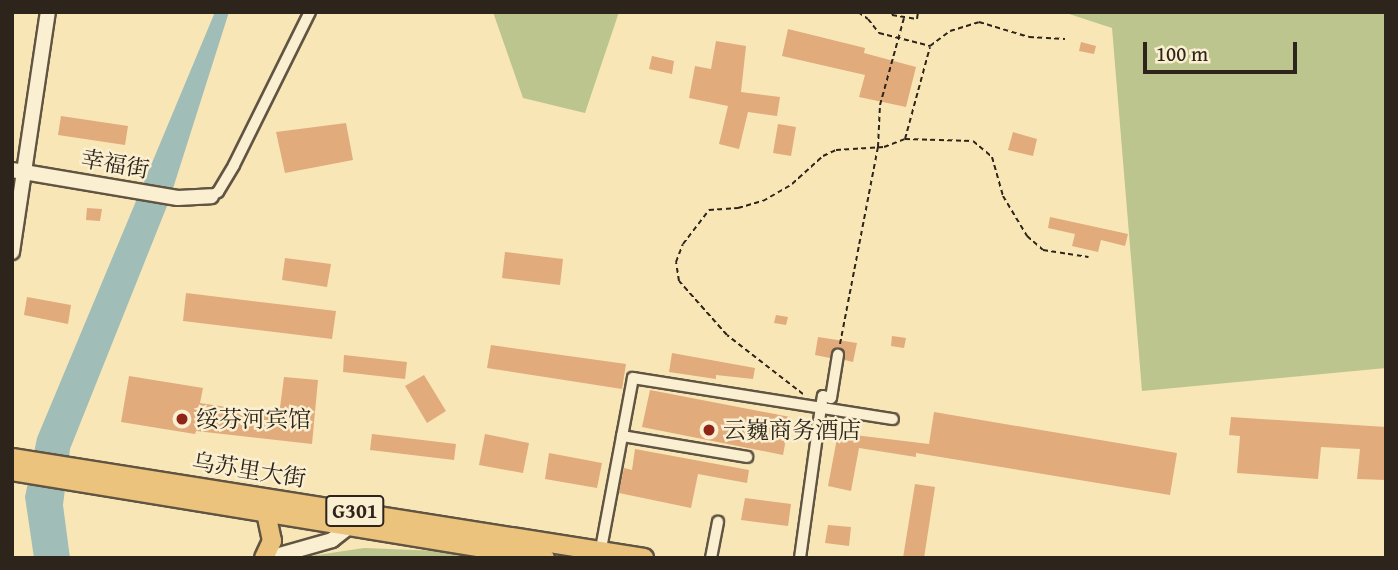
<!DOCTYPE html>
<html>
<head>
<meta charset="utf-8">
<style>
	body { margin:0 }
	#map { position:relative; width:1398px; height:570px; overflow:hidden; background:#f8e6b7; font-family:"Gentium Book Plus","Noto Serif SC",serif }
	div>[style] { position:absolute }
	.green>* { inset:0; background:#bdc58e }
	.water>* { inset:0; background:#a0bdb8 }
	.building>* { inset:0; background:#e1ab7c }
	.path>* { height:2px; margin-top:-1px; transform-origin:0; background:repeating-linear-gradient(90deg,#2d241b 0 5px,transparent 0 8.5px) }
	.roads { filter:drop-shadow(2px 0 #605442) drop-shadow(-2px 0 #605442) drop-shadow(0 2px #605442) drop-shadow(0 -2px #605442) }
	.street>* { height:10px; margin:-5px; padding:0 5px; transform-origin:5px; border-radius:5px; background:#faefd0 }
	.secondary>* { height:14px; margin:-7px; padding:0 7px; transform-origin:7px; border-radius:7px; background:#faefd0 }
	.highway>* { height:18px; margin:-9px; padding:0 9px; transform-origin:9px; border-radius:9px; background:#ecc37c }
	.dots>* { width:19px; height:19px; translate:-50% -50%; box-sizing:border-box; border:4px solid #faefd0; border-radius:50% }
	span { translate:-50% -50%; white-space:nowrap; text-align:center; line-height:1.15; -webkit-text-stroke:5px #faefd0; paint-order:stroke }
	.shield-label span { padding:2px 5px; background:#faefd0; border:2px solid; border-radius:5px; -webkit-text-stroke-width:0 }
	.shield-label { font-size:21px; color:#2d241b; font-weight:700 }
	.street-label { font-size:23px; color:#2d241b }
	.poi-label { font-size:23px; color:#2d241b }
	.left { translate:0 -50%; text-align:left }
	.frame { position:absolute; inset:0; border:14px solid #2d241b; pointer-events:none }
	.scale { position:absolute; left:1143px; top:42px; width:154px; height:32px; box-sizing:border-box; border:4px solid #2d241b; border-top:0; padding-left:9px; font-size:21px; line-height:24px; white-space:nowrap; color:#2d241b; -webkit-text-stroke:5px #faefd0; paint-order:stroke }
</style>
</head>
<body>
<div id="map">
	<div class="green">
		<i style="clip-path:polygon(493px 12px,619px 12px,585px 113px,523px 98px)"></i>
		<i style="clip-path:polygon(1063px 12px,1386px 12px,1386px 368px,1142px 391px,1112px 28px)"></i>
		<i style="clip-path:polygon(364px 548px,439px 551px,479px 558px,297px 558px)"></i>
	</div>
	<div class="water">
		<i style="clip-path:polygon(215px 12px,229px 12px,169px 201px,70px 449px,63px 505px,70px 558px,34px 558px,25px 497px,37px 438px)"></i>
	</div>
	<div class="building">
		<i style="clip-path:polygon(788px 29px,865px 48px,864px 53px,916px 67px,906px 107px,859px 97px,865px 75px,782px 56px)"></i>
		<i style="clip-path:polygon(716px 41px,746px 46px,741px 92px,780px 97px,777px 116px,748px 112px,739px 149px,719px 144px,728px 106px,689px 98px,695px 66px,711px 69px)"></i>
		<i style="clip-path:polygon(1081px 42px,1096px 46px,1094px 54px,1079px 51px)"></i>
		<i style="clip-path:polygon(652px 56px,674px 61px,672px 74px,649px 69px)"></i>
		<i style="clip-path:polygon(61px 116px,128px 126px,125px 145px,58px 135px)"></i>
		<i style="clip-path:polygon(346px 123px,353px 160px,285px 173px,276px 132px)"></i>
		<i style="clip-path:polygon(778px 124px,796px 127px,791px 156px,773px 153px)"></i>
		<i style="clip-path:polygon(1013px 132px,1037px 139px,1033px 156px,1008px 150px)"></i>
		<i style="clip-path:polygon(87px 208px,102px 209px,100px 221px,86px 220px)"></i>
		<i style="clip-path:polygon(1050px 217px,1128px 234px,1125px 246px,1101px 240px,1098px 252px,1072px 246px,1075px 234px,1048px 228px)"></i>
		<i style="clip-path:polygon(505px 252px,563px 259px,560px 285px,502px 278px)"></i>
		<i style="clip-path:polygon(285px 258px,331px 264px,327px 287px,282px 280px)"></i>
		<i style="clip-path:polygon(186px 293px,336px 311px,332px 339px,183px 321px)"></i>
		<i style="clip-path:polygon(27px 297px,71px 305px,68px 324px,24px 315px)"></i>
		<i style="clip-path:polygon(776px 315px,788px 317px,786px 325px,774px 323px)"></i>
		<i style="clip-path:polygon(892px 336px,906px 338px,904px 348px,891px 346px)"></i>
		<i style="clip-path:polygon(818px 337px,857px 343px,853px 362px,845px 360px,845px 352px,840px 348px,833px 350px,830px 358px,815px 355px)"></i>
		<i style="clip-path:polygon(491px 345px,626px 364px,622px 389px,487px 368px)"></i>
		<i style="clip-path:polygon(672px 353px,755px 368px,753px 379px,716px 375px,716px 379px,669px 372px)"></i>
		<i style="clip-path:polygon(344px 355px,407px 362px,405px 379px,343px 372px)"></i>
		<i style="clip-path:polygon(424px 375px,446px 411px,427px 423px,405px 386px)"></i>
		<i style="clip-path:polygon(129px 376px,203px 388px,200px 403px,279px 415px,284px 377px,318px 380px,312px 444px,196px 431px,195px 434px,121px 422px)"></i>
		<i style="clip-path:polygon(650px 390px,790px 417px,783px 455px,642px 427px)"></i>
		<i style="clip-path:polygon(934px 412px,1177px 453px,1170px 495px,916px 453px,916px 457px,859px 448px,851px 491px,828px 486px,838px 433px,929px 444px)"></i>
		<i style="clip-path:polygon(1231px 417px,1386px 427px,1386px 480px,1357px 479px,1360px 449px,1321px 447px,1318px 479px,1237px 473px,1240px 436px,1229px 435px)"></i>
		<i style="clip-path:polygon(372px 434px,456px 444px,454px 460px,370px 450px)"></i>
		<i style="clip-path:polygon(485px 434px,529px 443px,523px 473px,479px 465px)"></i>
		<i style="clip-path:polygon(635px 449px,749px 470px,747px 483px,698px 474px,691px 508px,619px 493px,624px 468px,632px 470px)"></i>
		<i style="clip-path:polygon(549px 453px,602px 463px,597px 488px,545px 479px)"></i>
		<i style="clip-path:polygon(915px 484px,935px 487px,924px 558px,903px 558px)"></i>
		<i style="clip-path:polygon(745px 498px,791px 504px,788px 526px,741px 520px)"></i>
		<i style="clip-path:polygon(828px 525px,851px 527px,849px 546px,825px 543px)"></i>
	</div>
	<div class="path">
		<i style="left:858px;top:12px;width:12px;rotate:35deg"></i>
		<i style="left:868px;top:19px;width:18px;rotate:52deg"></i>
		<i style="left:879px;top:33px;width:53px;rotate:14.3deg"></i>
		<i style="left:930px;top:46px;width:25px;rotate:-37deg"></i>
		<i style="left:950px;top:31px;width:30px;rotate:-17deg"></i>
		<i style="left:979px;top:22px;width:52px;rotate:16.7deg"></i>
		<i style="left:1029px;top:37px;width:36px;rotate:3deg"></i>
		<i style="left:893px;top:12px;width:3px;rotate:108deg"></i>
		<i style="left:892px;top:15px;width:25px;rotate:9deg"></i>
		<i style="left:917px;top:19px;width:7px;rotate:-82deg"></i>
		<i style="left:905px;top:139px;width:95px;rotate:-74.8deg"></i>
		<i style="left:840px;top:344px;width:201px;rotate:-79.1deg"></i>
		<i style="left:878px;top:147px;width:42px;rotate:-87.3deg"></i>
		<i style="left:880px;top:105px;width:90px;rotate:-74.6deg"></i>
		<i style="left:803px;top:394px;width:96px;rotate:-142.2deg"></i>
		<i style="left:727px;top:335px;width:72px;rotate:-131.6deg"></i>
		<i style="left:679px;top:281px;width:19px;rotate:-99deg"></i>
		<i style="left:676px;top:262px;width:19px;rotate:-69deg"></i>
		<i style="left:683px;top:244px;width:43px;rotate:-52.6deg"></i>
		<i style="left:709px;top:210px;width:29px;rotate:-4deg"></i>
		<i style="left:738px;top:208px;width:26px;rotate:-16deg"></i>
		<i style="left:763px;top:201px;width:34px;rotate:-30deg"></i>
		<i style="left:792px;top:184px;width:42px;rotate:-42.1deg"></i>
		<i style="left:823px;top:156px;width:14px;rotate:-25deg"></i>
		<i style="left:836px;top:150px;width:48px;rotate:-3.6deg"></i>
		<i style="left:884px;top:147px;width:22px;rotate:-21deg"></i>
		<i style="left:905px;top:139px;width:68px;rotate:1.7deg"></i>
		<i style="left:973px;top:141px;width:25px;rotate:40deg"></i>
		<i style="left:992px;top:157px;width:41px;rotate:74.2deg"></i>
		<i style="left:1003px;top:196px;width:47px;rotate:59deg"></i>
		<i style="left:1027px;top:236px;width:21px;rotate:41deg"></i>
		<i style="left:1043px;top:250px;width:46px;rotate:8.8deg"></i>
	</div>
	<div class="roads">
		<div class="street">
			<i style="left:211px;top:196px;width:8px;rotate:-30deg"></i>
			<i style="left:218px;top:192px;width:31px;rotate:-59deg"></i>
			<i style="left:234px;top:165px;width:171px;rotate:-63.6deg"></i>
			<i style="left:622px;top:436px;width:127px;rotate:9.5deg"></i>
			<i style="left:600px;top:554px;width:179px;rotate:-79.4deg"></i>
			<i style="left:633px;top:378px;width:263px;rotate:9deg"></i>
			<i style="left:711px;top:558px;width:37px;rotate:-79deg"></i>
			<i style="left:800px;top:558px;width:152px;rotate:-82.1deg"></i>
			<i style="left:821px;top:407px;width:11px;rotate:-80deg"></i>
			<i style="left:823px;top:396px;width:8px;rotate:14deg"></i>
			<i style="left:831px;top:398px;width:44px;rotate:-80.8deg"></i>
		</div>
		<div class="secondary">
			<i style="left:12px;top:170px;width:168px;rotate:9.6deg"></i>
			<i style="left:178px;top:198px;width:33px;rotate:-3deg"></i>
			<i style="left:12px;top:252px;width:243px;rotate:-81.5deg"></i>
			<i style="left:269px;top:558px;width:66px;rotate:-15.9deg"></i>
			<i style="left:332px;top:540px;width:29px;rotate:-38deg"></i>
		</div>
		<div class="highway">
			<i style="left:12px;top:458px;width:640px;rotate:8.99deg"></i>
			<i style="left:12px;top:471px;width:540px;rotate:9.27deg"></i>
			<i style="left:264px;top:558px;width:19px;rotate:-65deg"></i>
			<i style="left:272px;top:541px;width:30px;rotate:-102deg"></i>
		</div>
	</div>
	<div class="dots">
		<i style="left:182px;top:419px;background:#8f2418"></i>
		<i style="left:709px;top:430px;background:#8f2418"></i>
	</div>
	<div class="shield-label">
		<span style="left:355px;top:511px">G301</span>
	</div>
	<div class="street-label">
		<span style="left:115px;top:164px;rotate:10deg">幸福街</span>
		<span style="left:249px;top:470px;rotate:9deg">乌苏里大街</span>
	</div>
	<div class="poi-label">
		<span class="left" style="left:196px;top:419px">绥芬河宾馆</span>
		<span class="left" style="left:723px;top:430px">云巍商务酒店</span>
	</div>
	<div class="frame"></div>
	<div class="scale">100 m</div>
</div>
</body>
</html>
